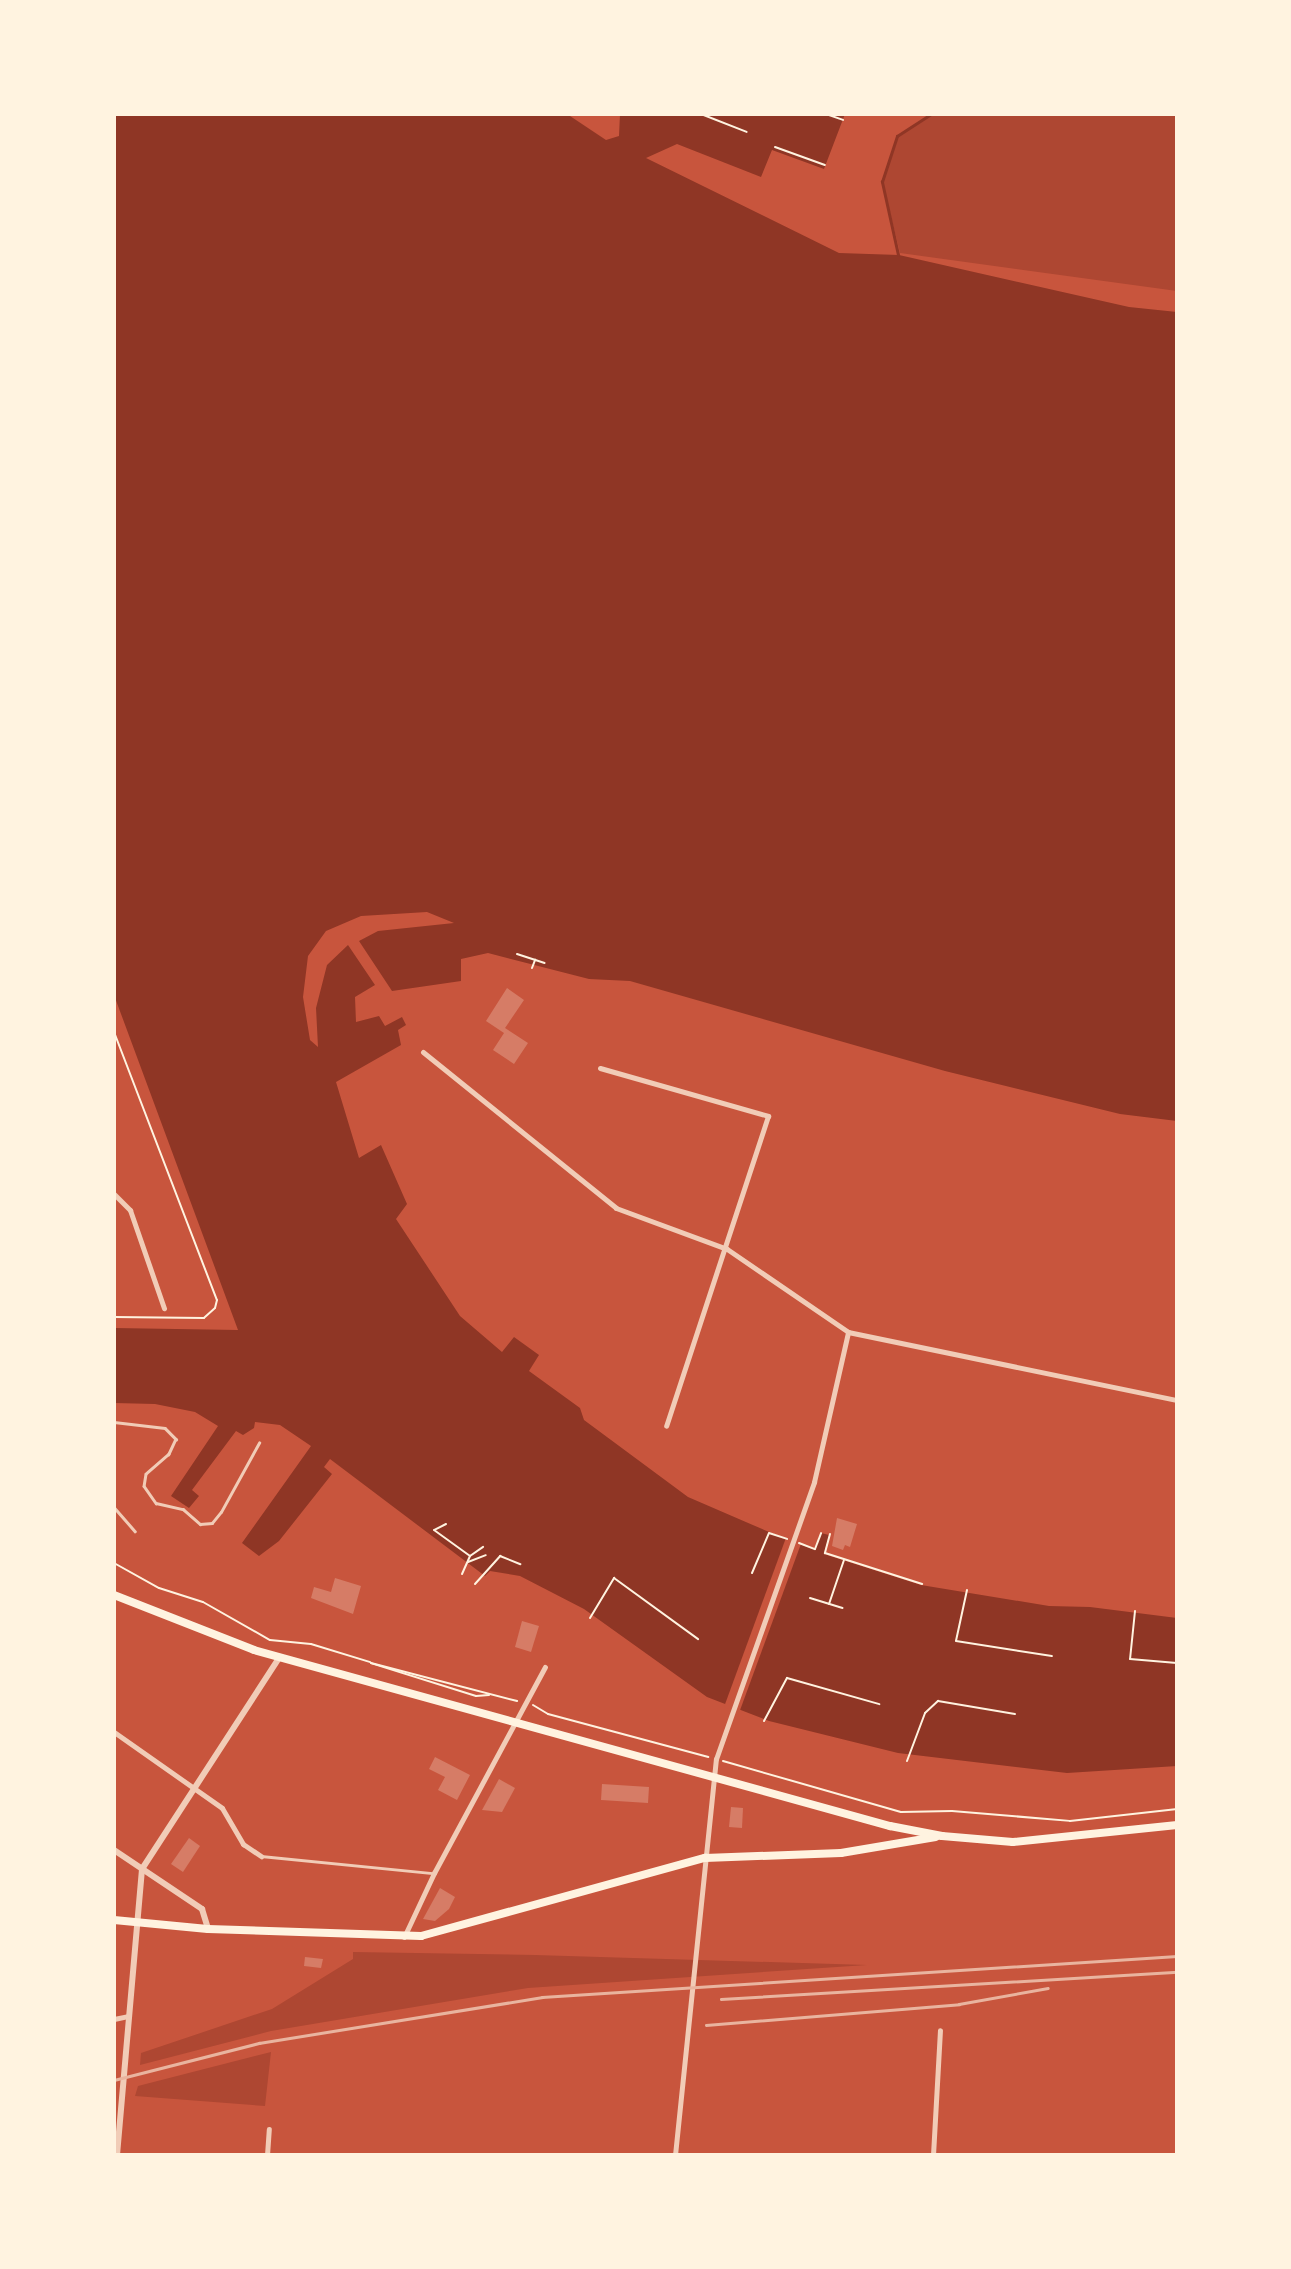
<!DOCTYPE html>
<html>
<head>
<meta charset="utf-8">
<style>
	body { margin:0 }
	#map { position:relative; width:1291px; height:2269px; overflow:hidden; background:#c8553d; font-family:"Alegreya Sans",sans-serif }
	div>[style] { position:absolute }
	.green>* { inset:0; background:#ae4732 }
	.water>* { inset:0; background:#8f3625 }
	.pier>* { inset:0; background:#c8553d }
	.stream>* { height:2.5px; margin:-1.25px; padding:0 1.25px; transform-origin:1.25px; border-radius:1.25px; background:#8f3625 }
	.building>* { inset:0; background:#d67c66 }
	.path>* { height:2px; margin:-1px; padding:0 1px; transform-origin:1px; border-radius:1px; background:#fff3e0 }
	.service>* { height:2.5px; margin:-1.25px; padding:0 1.25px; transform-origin:1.25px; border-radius:1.25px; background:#f1ccb7 }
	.minor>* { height:5px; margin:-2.5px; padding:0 2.5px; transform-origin:2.5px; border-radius:2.5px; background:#f1ccb7 }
	.tertiary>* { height:6px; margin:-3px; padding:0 3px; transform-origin:3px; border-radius:3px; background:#f1ccb7 }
	.primary>* { height:8px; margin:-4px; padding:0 4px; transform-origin:4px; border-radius:4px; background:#fff3e0 }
	.rail>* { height:2.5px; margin:-1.25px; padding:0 1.25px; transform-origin:1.25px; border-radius:1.25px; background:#e9b49f }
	span { translate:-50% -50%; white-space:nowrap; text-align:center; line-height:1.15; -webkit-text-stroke:7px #fff3e0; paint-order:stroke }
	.frame { position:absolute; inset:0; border:116px solid #fff3e0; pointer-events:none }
</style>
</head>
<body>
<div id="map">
	<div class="green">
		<i style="clip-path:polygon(934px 114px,1177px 114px,1177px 291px,900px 253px,883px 183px,897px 136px)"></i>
		<i style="clip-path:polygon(353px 1952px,535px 1955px,867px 1965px,528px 1988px,271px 2031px,140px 2065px,141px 2053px,272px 2009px,353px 1959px)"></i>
		<i style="clip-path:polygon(271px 2052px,265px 2106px,135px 2096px,138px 2086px)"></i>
	</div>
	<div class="water">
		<i style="clip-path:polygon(114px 114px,567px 114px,606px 140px,619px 136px,620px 114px,845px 114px,824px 169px,772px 150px,761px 177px,677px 144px,646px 158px,839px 253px,899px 255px,1129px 307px,1177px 312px,1177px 1121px,1120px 1114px,945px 1071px,630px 981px,589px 979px,488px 953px,461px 959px,461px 981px,392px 991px,359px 941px,378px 931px,454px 923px,427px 912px,361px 916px,326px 931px,308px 956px,303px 997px,310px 1040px,318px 1047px,316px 1008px,327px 965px,348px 945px,375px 985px,355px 997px,356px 1022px,379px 1016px,385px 1026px,402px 1017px,406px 1025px,398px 1030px,401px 1045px,336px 1082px,359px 1158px,381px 1145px,407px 1204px,396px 1219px,460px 1316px,502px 1352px,514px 1337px,539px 1355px,529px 1371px,580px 1408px,584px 1420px,688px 1497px,769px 1532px,815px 1550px,821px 1533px,829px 1535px,824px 1554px,921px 1585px,1049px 1606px,1090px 1607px,1177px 1618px,1177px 1766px,1067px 1773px,898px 1753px,769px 1721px,707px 1697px,584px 1609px,520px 1576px,490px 1571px,485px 1576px,330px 1459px,324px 1467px,332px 1474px,279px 1541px,259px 1556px,242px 1543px,311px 1446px,280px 1425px,255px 1422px,254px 1428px,243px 1435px,236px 1431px,192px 1490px,199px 1496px,189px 1508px,171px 1496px,218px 1426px,195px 1412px,155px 1404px,114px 1403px,114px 1328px,238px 1330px,114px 995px)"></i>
	</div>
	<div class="pier">
		<i style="clip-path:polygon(787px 1535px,802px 1541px,739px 1713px,724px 1707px)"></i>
	</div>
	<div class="stream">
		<i style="left:898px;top:255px;width:75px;rotate:-102.4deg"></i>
		<i style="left:882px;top:182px;width:48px;rotate:-71.9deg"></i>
		<i style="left:897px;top:136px;width:40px;rotate:-32.9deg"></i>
	</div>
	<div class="building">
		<i style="clip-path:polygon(507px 988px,524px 1000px,505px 1028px,528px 1043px,514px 1064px,493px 1050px,504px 1033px,486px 1021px)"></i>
		<i style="clip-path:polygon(837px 1518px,857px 1524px,850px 1547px,845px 1545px,843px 1550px,832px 1546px)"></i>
		<i style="clip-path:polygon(335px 1578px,361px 1586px,353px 1614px,311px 1598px,314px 1587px,331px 1592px)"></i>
		<i style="clip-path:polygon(522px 1621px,539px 1626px,531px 1652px,515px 1647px)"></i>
		<i style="clip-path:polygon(435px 1757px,470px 1775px,457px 1800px,438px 1790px,445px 1777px,429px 1769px)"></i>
		<i style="clip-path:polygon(499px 1779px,515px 1788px,502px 1812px,482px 1810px)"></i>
		<i style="clip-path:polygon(602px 1784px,649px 1787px,648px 1803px,601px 1800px)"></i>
		<i style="clip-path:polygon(731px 1807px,743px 1808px,742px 1828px,729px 1827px)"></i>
		<i style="clip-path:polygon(189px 1838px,200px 1846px,183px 1872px,171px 1864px)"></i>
		<i style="clip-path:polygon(440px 1888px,455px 1897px,449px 1909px,435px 1921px,423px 1919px)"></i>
		<i style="clip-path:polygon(305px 1957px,323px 1959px,321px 1968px,304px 1966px)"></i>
	</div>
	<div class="path">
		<i style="left:701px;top:114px;width:49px;rotate:21.4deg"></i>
		<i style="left:826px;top:114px;width:18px;rotate:19deg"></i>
		<i style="left:775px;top:147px;width:53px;rotate:19.8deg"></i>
		<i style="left:517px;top:954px;width:29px;rotate:18deg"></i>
		<i style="left:532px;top:968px;width:9px;rotate:-69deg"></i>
		<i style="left:114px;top:1032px;width:287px;rotate:69deg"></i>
		<i style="left:217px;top:1300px;width:8px;rotate:104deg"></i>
		<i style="left:215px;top:1308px;width:15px;rotate:138deg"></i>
		<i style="left:204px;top:1318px;width:90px;rotate:-179.4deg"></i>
		<i style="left:446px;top:1524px;width:13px;rotate:153deg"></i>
		<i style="left:434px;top:1530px;width:44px;rotate:35.8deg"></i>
		<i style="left:830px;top:1534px;width:20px;rotate:105deg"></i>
		<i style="left:825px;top:1553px;width:102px;rotate:17.7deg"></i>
		<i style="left:799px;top:1543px;width:17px;rotate:21deg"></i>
		<i style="left:815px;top:1549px;width:17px;rotate:-69deg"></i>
		<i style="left:468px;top:1562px;width:19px;rotate:-21deg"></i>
		<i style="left:114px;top:1563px;width:51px;rotate:29.1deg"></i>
		<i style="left:159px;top:1588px;width:46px;rotate:17.7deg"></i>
		<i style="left:203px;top:1602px;width:77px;rotate:29.6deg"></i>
		<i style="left:270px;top:1640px;width:41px;rotate:5.6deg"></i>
		<i style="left:311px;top:1644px;width:62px;rotate:17deg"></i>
		<i style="left:752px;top:1573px;width:43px;rotate:-67deg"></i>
		<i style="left:769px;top:1533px;width:19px;rotate:18deg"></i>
		<i style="left:462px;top:1574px;width:20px;rotate:-66deg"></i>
		<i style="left:470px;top:1556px;width:16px;rotate:-35deg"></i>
		<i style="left:475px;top:1584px;width:38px;rotate:-48deg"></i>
		<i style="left:500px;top:1556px;width:22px;rotate:22deg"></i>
		<i style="left:967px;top:1590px;width:52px;rotate:102.2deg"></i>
		<i style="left:956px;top:1641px;width:97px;rotate:8.9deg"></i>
		<i style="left:810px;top:1598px;width:34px;rotate:17deg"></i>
		<i style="left:829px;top:1604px;width:46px;rotate:-71.2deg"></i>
		<i style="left:1135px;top:1611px;width:48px;rotate:95.9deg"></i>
		<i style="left:1130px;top:1659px;width:47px;rotate:4.9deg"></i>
		<i style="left:590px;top:1618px;width:47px;rotate:-59deg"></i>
		<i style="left:614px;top:1578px;width:104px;rotate:36deg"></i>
		<i style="left:489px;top:1695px;width:13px;rotate:176deg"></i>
		<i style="left:476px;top:1696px;width:110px;rotate:-162.6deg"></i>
		<i style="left:371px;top:1663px;width:151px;rotate:14.6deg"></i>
		<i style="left:533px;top:1705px;width:17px;rotate:31deg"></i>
		<i style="left:548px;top:1714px;width:166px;rotate:15deg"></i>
		<i style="left:764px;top:1721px;width:49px;rotate:-61.9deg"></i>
		<i style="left:787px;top:1678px;width:96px;rotate:15.8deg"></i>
		<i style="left:723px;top:1761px;width:185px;rotate:16deg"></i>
		<i style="left:901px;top:1812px;width:51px;rotate:-1.1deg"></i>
		<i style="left:952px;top:1811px;width:118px;rotate:4.8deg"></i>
		<i style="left:1070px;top:1821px;width:108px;rotate:-6.4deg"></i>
		<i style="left:907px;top:1761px;width:51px;rotate:-69.4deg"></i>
		<i style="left:925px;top:1713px;width:18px;rotate:-43deg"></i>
		<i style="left:938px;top:1701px;width:78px;rotate:9.6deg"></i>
	</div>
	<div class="service">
		<i style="left:114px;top:1422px;width:51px;rotate:6.7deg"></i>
		<i style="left:165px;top:1428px;width:16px;rotate:45deg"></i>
		<i style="left:176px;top:1439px;width:17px;rotate:115deg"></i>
		<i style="left:169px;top:1454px;width:30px;rotate:139deg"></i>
		<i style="left:146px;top:1474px;width:12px;rotate:99deg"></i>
		<i style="left:144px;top:1486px;width:21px;rotate:55deg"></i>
		<i style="left:156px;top:1503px;width:28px;rotate:13deg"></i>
		<i style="left:183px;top:1509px;width:23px;rotate:41deg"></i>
		<i style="left:200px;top:1524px;width:12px;rotate:-5deg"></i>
		<i style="left:212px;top:1523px;width:14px;rotate:-51deg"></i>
		<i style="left:221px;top:1512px;width:79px;rotate:-61.2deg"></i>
		<i style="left:114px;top:1507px;width:32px;rotate:49deg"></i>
		<i style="left:261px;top:1856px;width:172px;rotate:5.7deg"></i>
	</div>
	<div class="minor">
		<i style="left:423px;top:1052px;width:248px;rotate:38.9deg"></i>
		<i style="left:616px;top:1208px;width:118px;rotate:20.3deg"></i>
		<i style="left:727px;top:1249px;width:147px;rotate:34.4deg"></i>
		<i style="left:848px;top:1332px;width:336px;rotate:11.7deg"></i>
		<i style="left:600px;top:1068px;width:175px;rotate:15.9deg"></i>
		<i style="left:768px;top:1116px;width:326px;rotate:108.2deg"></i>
		<i style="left:114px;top:1194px;width:23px;rotate:45deg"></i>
		<i style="left:130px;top:1210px;width:104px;rotate:70.9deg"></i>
		<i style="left:114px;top:1732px;width:132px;rotate:35.1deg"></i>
		<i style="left:222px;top:1808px;width:42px;rotate:59.7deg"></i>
		<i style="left:243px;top:1844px;width:22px;rotate:34deg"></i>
		<i style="left:404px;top:1937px;width:71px;rotate:-64.9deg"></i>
		<i style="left:434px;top:1873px;width:234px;rotate:-61.7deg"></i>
		<i style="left:114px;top:2019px;width:14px;rotate:-12deg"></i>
		<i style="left:267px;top:2155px;width:26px;rotate:-86deg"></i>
		<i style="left:675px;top:2155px;width:398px;rotate:-84.1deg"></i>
		<i style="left:716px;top:1759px;width:294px;rotate:-70.5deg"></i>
		<i style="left:814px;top:1482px;width:154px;rotate:-77.2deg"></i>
		<i style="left:933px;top:2155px;width:125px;rotate:-86.8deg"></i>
	</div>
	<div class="tertiary">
		<i style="left:114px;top:1850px;width:106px;rotate:33.8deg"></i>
		<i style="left:202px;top:1909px;width:21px;rotate:73deg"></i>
		<i style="left:117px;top:2155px;width:287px;rotate:-85deg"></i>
		<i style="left:142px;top:1869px;width:252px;rotate:-57deg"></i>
	</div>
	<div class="primary">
		<i style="left:114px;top:1595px;width:150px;rotate:21.4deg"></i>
		<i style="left:254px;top:1650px;width:660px;rotate:15.47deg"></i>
		<i style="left:890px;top:1826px;width:53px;rotate:10.9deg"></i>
		<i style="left:942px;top:1836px;width:71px;rotate:4.8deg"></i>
		<i style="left:1013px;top:1842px;width:165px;rotate:-5.9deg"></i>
		<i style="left:114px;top:1920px;width:94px;rotate:5.5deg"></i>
		<i style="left:208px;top:1929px;width:213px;rotate:1.9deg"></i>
		<i style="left:421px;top:1936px;width:295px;rotate:-15.4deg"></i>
		<i style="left:705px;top:1858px;width:136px;rotate:-2.1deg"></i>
		<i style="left:841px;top:1853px;width:96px;rotate:-9.6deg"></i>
	</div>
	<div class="rail">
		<i style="left:721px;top:1999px;width:457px;rotate:-3.4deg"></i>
		<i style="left:706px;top:2025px;width:254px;rotate:-4.7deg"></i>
		<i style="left:959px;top:2004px;width:90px;rotate:-10.2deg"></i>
		<i style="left:114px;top:2080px;width:150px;rotate:-14.3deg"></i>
		<i style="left:259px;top:2043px;width:287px;rotate:-9.2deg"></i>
		<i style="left:542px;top:1997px;width:636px;rotate:-3.69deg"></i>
	</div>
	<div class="frame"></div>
</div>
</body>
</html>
